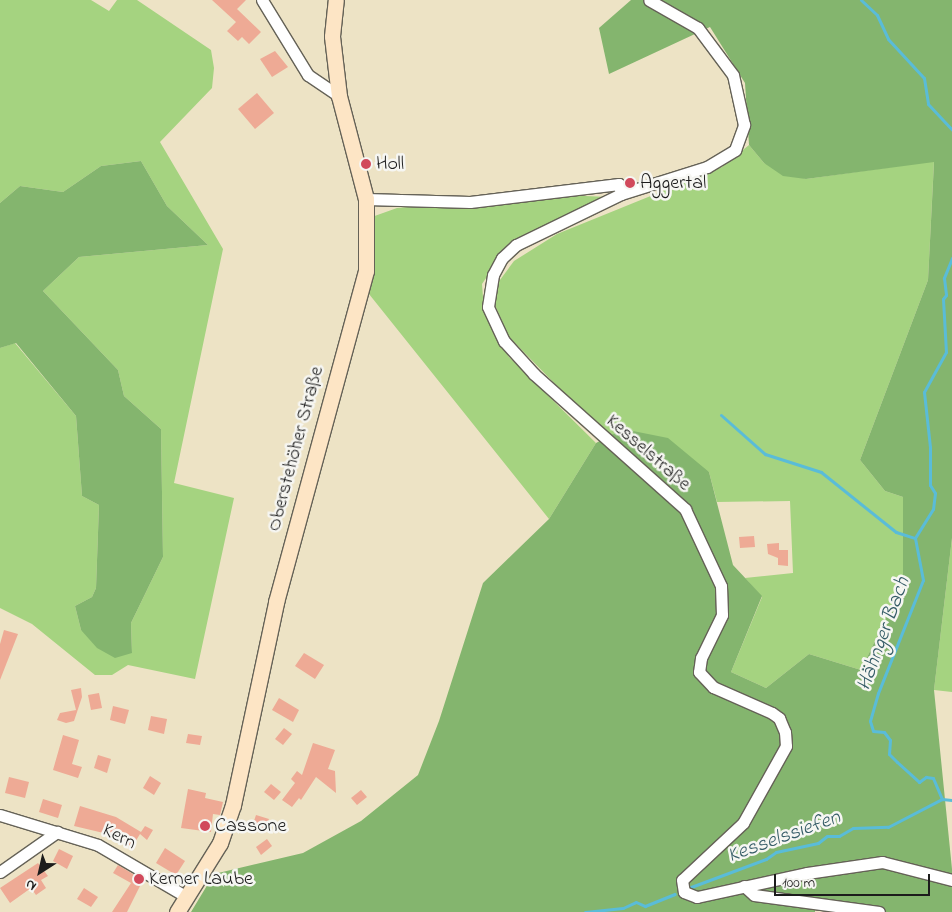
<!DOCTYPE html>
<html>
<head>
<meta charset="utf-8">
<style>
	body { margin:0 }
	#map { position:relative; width:952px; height:912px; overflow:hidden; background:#ede3c5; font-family:"Indie Flower",sans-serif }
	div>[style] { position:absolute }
	.green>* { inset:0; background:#a5d380 }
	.forest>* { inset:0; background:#84b56e }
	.stream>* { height:3px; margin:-1.5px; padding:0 1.5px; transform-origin:1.5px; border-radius:1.5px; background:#5abcd8 }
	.building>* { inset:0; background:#eeaa95 }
	.roads { filter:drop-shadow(1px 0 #656257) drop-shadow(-1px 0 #656257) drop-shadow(0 1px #656257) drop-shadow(0 -1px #656257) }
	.street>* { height:11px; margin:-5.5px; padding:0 5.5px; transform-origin:5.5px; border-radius:5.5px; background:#fff }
	.secondary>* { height:15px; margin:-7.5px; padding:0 7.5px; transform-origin:7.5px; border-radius:7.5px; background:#fde5c5 }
	.dots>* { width:14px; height:14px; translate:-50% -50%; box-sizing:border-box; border:2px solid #f6f6f2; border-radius:50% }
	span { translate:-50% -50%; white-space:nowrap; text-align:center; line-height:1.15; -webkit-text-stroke:5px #f6f6f2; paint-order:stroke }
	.poi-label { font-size:20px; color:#1c1c1c }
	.left { translate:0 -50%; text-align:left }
	.street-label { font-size:20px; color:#1c1c1c }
	.water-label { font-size:21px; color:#355c67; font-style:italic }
	.north { position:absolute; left:15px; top:847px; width:50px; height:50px; -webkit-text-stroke:4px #f6f6f2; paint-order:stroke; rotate:215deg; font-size:14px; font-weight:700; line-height:20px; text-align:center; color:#1c1c1c }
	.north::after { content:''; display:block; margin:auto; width:18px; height:22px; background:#1c1c1c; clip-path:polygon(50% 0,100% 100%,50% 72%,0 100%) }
	.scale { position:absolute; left:774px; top:874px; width:156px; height:22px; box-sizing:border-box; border:2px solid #1c1c1c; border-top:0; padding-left:6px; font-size:15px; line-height:18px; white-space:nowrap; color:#1c1c1c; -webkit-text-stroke:4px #f6f6f2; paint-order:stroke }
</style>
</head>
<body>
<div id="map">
	<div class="green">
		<i style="clip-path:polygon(0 0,91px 0,109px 11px,117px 0,137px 0,211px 50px,214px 68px,212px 88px,160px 142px,223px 249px,174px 483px,234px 498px,195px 679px,128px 665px,112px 675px,95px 675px,32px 624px,0 608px,0 348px,15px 343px,76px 416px,82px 496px,99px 505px,96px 588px,92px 597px,75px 606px,81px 630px,132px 653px,131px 623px,163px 557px,161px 429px,124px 396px,118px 370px,43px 291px,79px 257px,208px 245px,167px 206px,141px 161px,101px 166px,63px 192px,20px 186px,0 203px)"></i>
		<i style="clip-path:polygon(749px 145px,764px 163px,806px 179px,934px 161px,928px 280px,860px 460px,885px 491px,903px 497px,903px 582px,861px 670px,809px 654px,766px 688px,731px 672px,762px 597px,745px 578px,793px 573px,790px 501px,717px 502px,709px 472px,606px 436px,509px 337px,494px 303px,497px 284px,514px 261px,557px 234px,722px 167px)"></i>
		<i style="clip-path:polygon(541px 194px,608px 197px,505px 250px,482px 284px,484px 311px,495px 337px,509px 357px,596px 443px,549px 519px,369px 294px,369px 218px,397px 208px)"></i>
		<i style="clip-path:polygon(952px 538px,952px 692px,934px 690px)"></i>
	</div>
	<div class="forest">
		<i style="clip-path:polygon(631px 0,952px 0,952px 538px,934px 690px,952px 869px,952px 912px,828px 912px,815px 907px,815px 912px,191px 912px,214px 874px,303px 853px,361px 821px,418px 775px,439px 721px,483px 583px,549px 519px,596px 443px,623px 429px,668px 438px,709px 472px,733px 565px,762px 596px,731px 672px,766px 688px,809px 654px,861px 670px,903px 582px,903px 497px,885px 491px,860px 460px,928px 280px,934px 162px,806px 179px,783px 176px,764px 163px,749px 145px,745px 83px,710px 27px,609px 74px,599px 28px)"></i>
		<i style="clip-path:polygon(141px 161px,167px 206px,208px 245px,79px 257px,43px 291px,118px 370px,124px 396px,161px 429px,163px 557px,131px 623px,132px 653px,115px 658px,97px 648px,81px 630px,75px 606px,92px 597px,96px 588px,99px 505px,82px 496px,76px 416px,16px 343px,0 348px,0 203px,20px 186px,63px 192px,101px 166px)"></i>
	</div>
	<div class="stream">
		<i style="left:861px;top:0;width:22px;rotate:43deg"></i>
		<i style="left:877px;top:15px;width:26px;rotate:65deg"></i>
		<i style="left:888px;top:39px;width:53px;rotate:47.3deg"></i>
		<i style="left:924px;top:78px;width:26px;rotate:81deg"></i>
		<i style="left:928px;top:104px;width:35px;rotate:47deg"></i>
		<i style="left:952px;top:258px;width:22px;rotate:112deg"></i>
		<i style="left:944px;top:278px;width:17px;rotate:83deg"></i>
		<i style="left:946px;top:295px;width:5px;rotate:127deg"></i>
		<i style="left:943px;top:299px;width:53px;rotate:86.8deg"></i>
		<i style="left:946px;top:352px;width:46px;rotate:118.8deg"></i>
		<i style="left:924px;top:392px;width:55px;rotate:83.8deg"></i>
		<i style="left:930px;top:447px;width:38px;rotate:90deg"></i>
		<i style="left:930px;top:485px;width:9px;rotate:58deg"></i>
		<i style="left:935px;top:493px;width:16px;rotate:97deg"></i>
		<i style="left:933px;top:509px;width:34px;rotate:122deg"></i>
		<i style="left:915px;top:538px;width:43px;rotate:79.2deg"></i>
		<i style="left:923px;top:580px;width:122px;rotate:111.7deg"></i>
		<i style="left:878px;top:693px;width:29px;rotate:106deg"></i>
		<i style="left:870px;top:721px;width:10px;rotate:73deg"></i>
		<i style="left:873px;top:731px;width:11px;rotate:5deg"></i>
		<i style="left:884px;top:732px;width:10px;rotate:53deg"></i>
		<i style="left:890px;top:740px;width:14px;rotate:94deg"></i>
		<i style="left:889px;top:754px;width:11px;rotate:45deg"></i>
		<i style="left:897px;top:762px;width:30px;rotate:42deg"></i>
		<i style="left:919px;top:782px;width:9px;rotate:-36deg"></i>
		<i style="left:926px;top:777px;width:7px;rotate:8deg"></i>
		<i style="left:933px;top:778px;width:23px;rotate:67deg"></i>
		<i style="left:942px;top:799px;width:10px;rotate:6deg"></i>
		<i style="left:721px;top:415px;width:59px;rotate:41.6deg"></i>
		<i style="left:765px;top:454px;width:59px;rotate:17.8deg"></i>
		<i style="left:821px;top:472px;width:96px;rotate:38.7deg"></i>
		<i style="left:896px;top:532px;width:20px;rotate:18deg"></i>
		<i style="left:691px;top:887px;width:80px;rotate:-20.5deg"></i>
		<i style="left:766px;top:859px;width:12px;rotate:-35deg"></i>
		<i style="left:776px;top:852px;width:43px;rotate:-12.1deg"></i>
		<i style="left:818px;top:843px;width:11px;rotate:-38deg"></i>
		<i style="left:827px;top:836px;width:12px"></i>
		<i style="left:839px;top:836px;width:16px;rotate:-30deg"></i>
		<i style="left:853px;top:828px;width:35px;rotate:-2deg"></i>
		<i style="left:888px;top:827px;width:61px;rotate:-27.4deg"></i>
		<i style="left:585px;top:912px;width:38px;rotate:-6deg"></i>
		<i style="left:623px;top:908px;width:14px;rotate:-25deg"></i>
		<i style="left:636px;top:902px;width:10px;rotate:24deg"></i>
		<i style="left:645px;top:906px;width:32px;rotate:-22deg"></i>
	</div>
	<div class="building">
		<i style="clip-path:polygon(212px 0,246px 0,237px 9px,261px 32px,249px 44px,242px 37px,238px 41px,227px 31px,236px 22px)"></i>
		<i style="clip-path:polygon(275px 51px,288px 67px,272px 77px,260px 59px)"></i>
		<i style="clip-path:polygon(257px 93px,274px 113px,255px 129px,238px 109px)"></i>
		<i style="clip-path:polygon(754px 536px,755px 547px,740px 548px,739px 537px)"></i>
		<i style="clip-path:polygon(779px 543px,779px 550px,788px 550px,788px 566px,778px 565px,778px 558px,768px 554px,767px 544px)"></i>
		<i style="clip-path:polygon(4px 630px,18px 634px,0 680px,0 644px)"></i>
		<i style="clip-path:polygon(304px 653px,324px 665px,315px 679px,295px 666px)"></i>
		<i style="clip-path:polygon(81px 688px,82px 697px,74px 721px,66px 723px,57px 720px,60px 713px,76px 710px,71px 690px)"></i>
		<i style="clip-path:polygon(99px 693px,102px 708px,91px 710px,88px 695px)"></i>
		<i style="clip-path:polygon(279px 698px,299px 710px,293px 722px,272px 710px)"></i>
		<i style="clip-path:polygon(113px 706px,129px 710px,125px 724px,110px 720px)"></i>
		<i style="clip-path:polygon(151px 716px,167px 719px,164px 734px,148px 730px)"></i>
		<i style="clip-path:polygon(284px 728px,292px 734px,283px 745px,275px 739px)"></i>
		<i style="clip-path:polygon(188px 734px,202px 736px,200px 745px,186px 743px)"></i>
		<i style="clip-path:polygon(63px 735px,79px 740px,72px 764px,82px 767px,78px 778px,53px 770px)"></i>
		<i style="clip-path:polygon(313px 743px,335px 750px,328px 769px,335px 771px,336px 793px,316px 777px,301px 800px,299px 798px,292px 807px,282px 800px,295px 783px,291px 779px,297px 771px,302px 775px)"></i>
		<i style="clip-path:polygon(98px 755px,111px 759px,107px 773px,94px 768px)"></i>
		<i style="clip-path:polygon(150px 776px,161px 783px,154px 795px,143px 788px)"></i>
		<i style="clip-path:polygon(9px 777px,29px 782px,25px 798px,5px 793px)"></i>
		<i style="clip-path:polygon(271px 784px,281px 792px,274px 800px,264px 792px)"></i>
		<i style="clip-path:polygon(188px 789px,206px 793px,205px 798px,223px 802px,220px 815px,213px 814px,211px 832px,181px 828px)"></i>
		<i style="clip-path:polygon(361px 790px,367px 797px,357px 805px,351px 798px)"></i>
		<i style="clip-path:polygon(43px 799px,62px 805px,58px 818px,39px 812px)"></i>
		<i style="clip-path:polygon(80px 806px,116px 817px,141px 832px,145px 826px,153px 830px,147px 840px,140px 834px,132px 847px,112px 835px,74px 826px)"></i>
		<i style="clip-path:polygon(256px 815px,269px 819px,264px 831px,252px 827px)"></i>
		<i style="clip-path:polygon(267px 839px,272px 846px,261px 855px,256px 847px)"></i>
		<i style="clip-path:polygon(165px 848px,185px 861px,176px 875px,156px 863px)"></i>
		<i style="clip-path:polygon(59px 849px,73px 856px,67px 869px,53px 861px)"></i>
		<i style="clip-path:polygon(38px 863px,48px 876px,41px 880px,46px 888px,36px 895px,31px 888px,10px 903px,0 888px)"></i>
		<i style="clip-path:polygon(118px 865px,143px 880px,127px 912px,112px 912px,131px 883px,113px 873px)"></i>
		<i style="clip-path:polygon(84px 888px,98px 897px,91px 907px,77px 899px)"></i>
	</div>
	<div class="roads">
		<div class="street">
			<i style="left:262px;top:0;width:88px;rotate:58.5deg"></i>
			<i style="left:308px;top:75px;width:37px;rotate:34deg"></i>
			<i style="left:621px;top:194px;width:90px;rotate:-17.4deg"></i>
			<i style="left:707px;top:167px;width:33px;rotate:-31deg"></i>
			<i style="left:735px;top:150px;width:27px;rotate:-70deg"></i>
			<i style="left:744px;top:125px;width:51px;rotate:-102.4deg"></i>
			<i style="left:733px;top:75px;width:59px;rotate:-126.7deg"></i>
			<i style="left:698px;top:28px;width:56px;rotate:-150.3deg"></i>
			<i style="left:366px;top:199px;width:104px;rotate:1.7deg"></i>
			<i style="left:470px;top:202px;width:150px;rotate:-6.9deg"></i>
			<i style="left:619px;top:184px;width:10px;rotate:79deg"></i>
			<i style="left:621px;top:194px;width:117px;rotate:154.1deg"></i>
			<i style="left:516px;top:245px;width:19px;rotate:137deg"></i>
			<i style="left:502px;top:258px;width:19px;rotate:118deg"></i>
			<i style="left:493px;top:275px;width:32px;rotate:99deg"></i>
			<i style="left:488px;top:307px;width:38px;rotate:65deg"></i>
			<i style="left:504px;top:341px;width:45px;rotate:47.7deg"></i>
			<i style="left:534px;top:374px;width:203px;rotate:41.8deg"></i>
			<i style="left:685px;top:509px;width:85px;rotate:64.9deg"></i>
			<i style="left:721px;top:586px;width:29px;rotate:88deg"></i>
			<i style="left:722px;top:615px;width:48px;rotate:116deg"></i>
			<i style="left:701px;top:658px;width:14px;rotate:98deg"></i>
			<i style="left:699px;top:672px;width:21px;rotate:47deg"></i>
			<i style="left:713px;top:687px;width:64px;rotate:23.8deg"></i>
			<i style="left:772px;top:713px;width:9px;rotate:36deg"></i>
			<i style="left:779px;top:718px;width:15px;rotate:67deg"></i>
			<i style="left:785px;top:732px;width:14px;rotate:86deg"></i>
			<i style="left:786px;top:746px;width:88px;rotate:119.2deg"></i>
			<i style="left:743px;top:823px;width:83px;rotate:136.9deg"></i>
			<i style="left:682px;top:880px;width:12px;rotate:81deg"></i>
			<i style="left:684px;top:892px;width:14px;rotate:21deg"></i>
			<i style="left:697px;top:897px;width:113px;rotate:-12.3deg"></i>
			<i style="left:807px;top:873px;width:76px;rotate:-8.3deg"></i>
			<i style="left:882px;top:862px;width:72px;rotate:14.4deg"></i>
			<i style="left:0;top:815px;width:102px;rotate:17deg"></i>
			<i style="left:98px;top:845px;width:103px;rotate:30.3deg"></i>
			<i style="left:0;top:872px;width:70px;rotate:-35.1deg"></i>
			<i style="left:744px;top:886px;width:13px;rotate:42deg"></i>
			<i style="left:754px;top:895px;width:126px;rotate:7.7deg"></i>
		</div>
		<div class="secondary">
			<i style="left:177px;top:912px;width:81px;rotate:-58.1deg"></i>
			<i style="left:220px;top:843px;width:40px;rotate:-71.1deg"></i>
			<i style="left:233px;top:805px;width:208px;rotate:-78deg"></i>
			<i style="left:276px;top:602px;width:343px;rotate:-74.8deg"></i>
			<i style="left:366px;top:271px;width:72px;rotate:-90deg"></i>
			<i style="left:366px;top:199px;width:106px;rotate:-104.7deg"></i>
			<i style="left:339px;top:96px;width:60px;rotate:-96.7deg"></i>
			<i style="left:332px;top:36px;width:36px;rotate:-84deg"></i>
		</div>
	</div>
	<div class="dots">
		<i style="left:366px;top:164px;background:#d1495b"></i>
		<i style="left:630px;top:183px;background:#d1495b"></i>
		<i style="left:205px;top:826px;background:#d1495b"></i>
		<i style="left:139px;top:879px;background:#d1495b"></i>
	</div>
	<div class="poi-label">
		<span class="left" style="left:376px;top:164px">Holl</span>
		<span class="left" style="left:640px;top:183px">Aggertal</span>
		<span class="left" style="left:215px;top:826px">Cassone</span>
		<span class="left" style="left:149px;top:879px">Kerner Laube</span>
	</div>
	<div class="street-label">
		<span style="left:296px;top:449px;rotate:-75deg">Oberstehöher Straße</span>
		<span style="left:648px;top:453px;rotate:41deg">Kesselstraße</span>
		<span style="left:119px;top:837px;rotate:27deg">Kern</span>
	</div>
	<div class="water-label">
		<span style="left:884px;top:634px;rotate:-70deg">Hähnger Bach</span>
		<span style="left:784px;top:837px;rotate:-20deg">Kesselssiefen</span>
	</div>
	<div class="north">N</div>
	<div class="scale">100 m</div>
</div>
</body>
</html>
